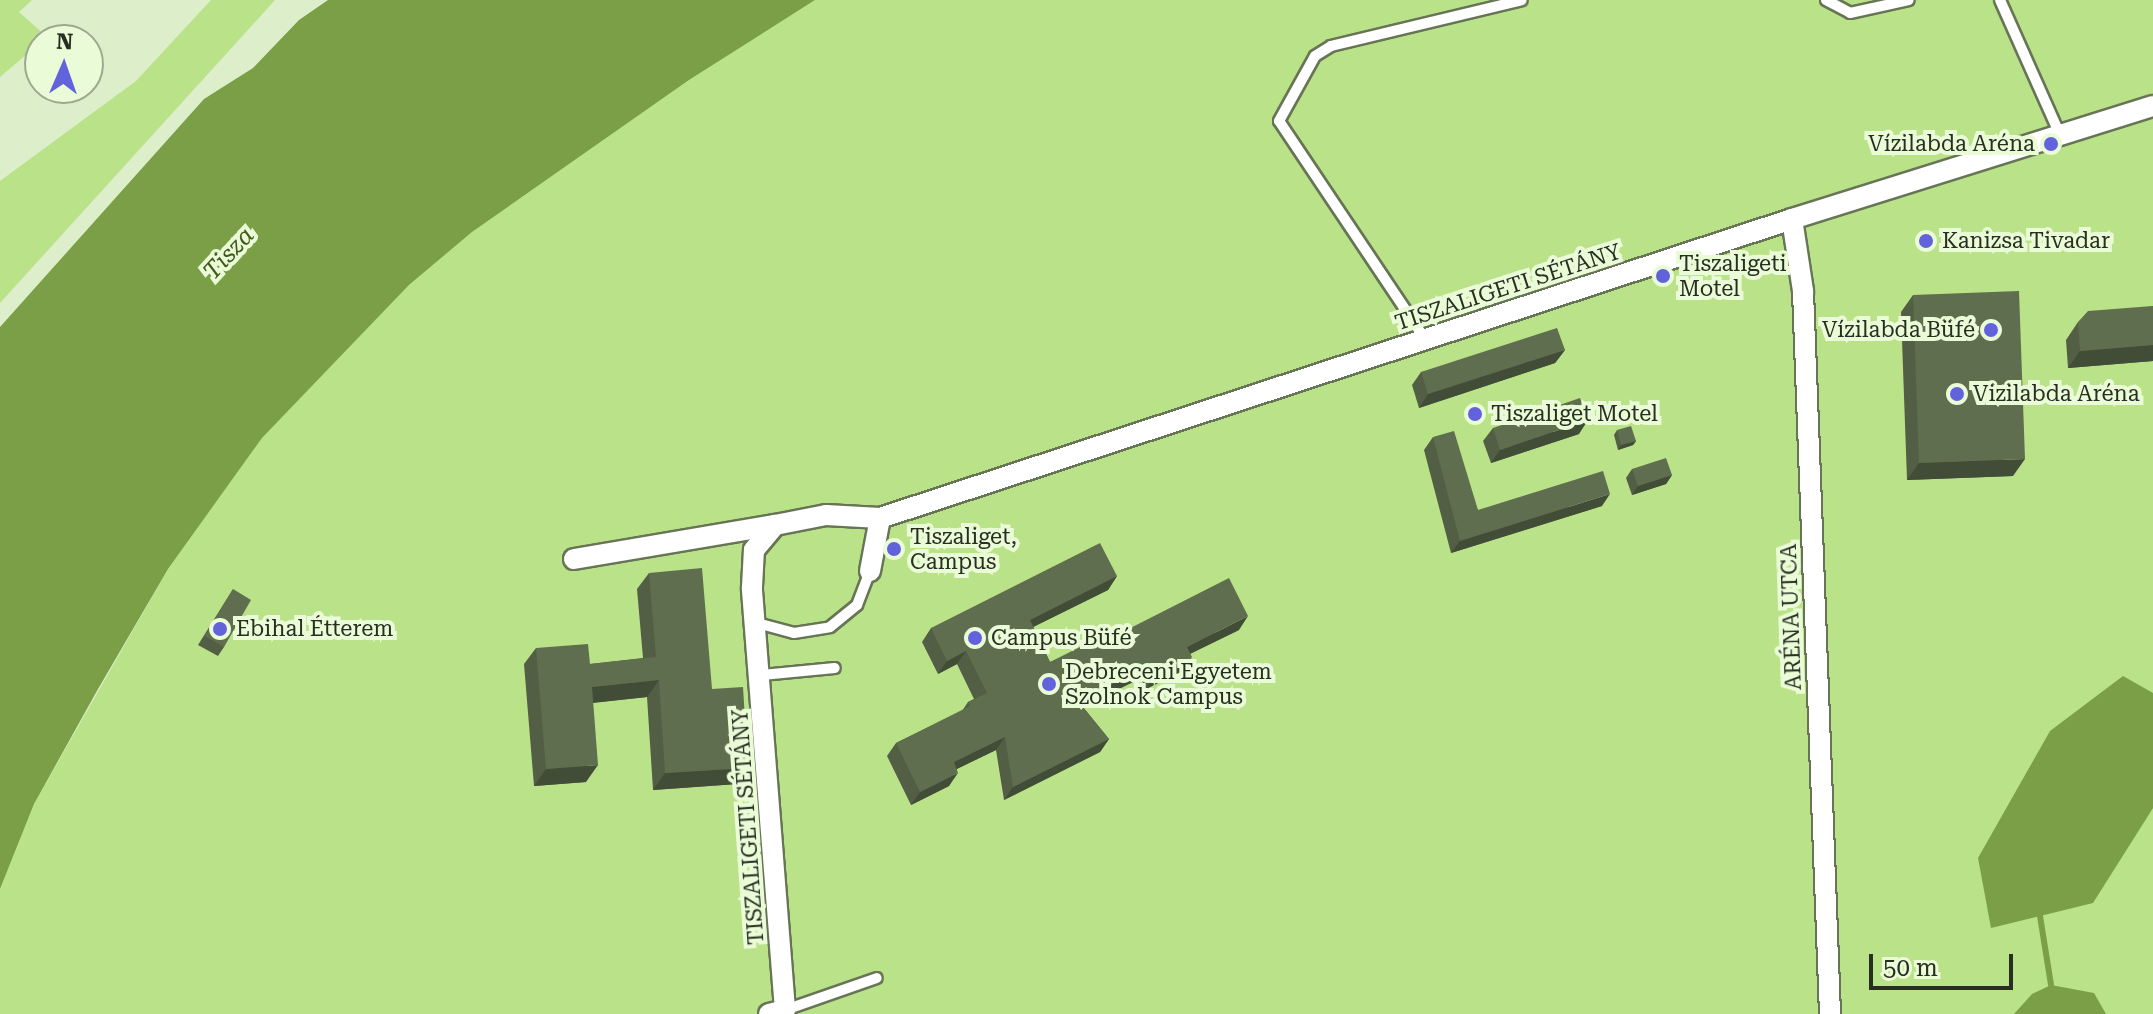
<!DOCTYPE html>
<html>
<head>
<meta charset="utf-8">
<style>
	body { margin:0 }
	#map { position:relative; width:2153px; height:1014px; overflow:hidden; background:#ddeecb; font-family:"Roboto Serif",serif }
	div>[style] { position:absolute }
	.green>* { inset:0; background:#bae288 }
	.water>* { inset:0; background:#7a9f46 }
	.stream>* { height:6px; margin:-3px; padding:0 3px; transform-origin:3px; border-radius:3px; background:#7a9f46 }
	.roads { filter:drop-shadow(2px 0 #677556) drop-shadow(-2px 0 #677556) drop-shadow(0 2px #677556) drop-shadow(0 -2px #677556) }
	.lane>* { height:10px; margin:-5px; padding:0 5px; transform-origin:5px; border-radius:5px; background:#fff }
	.street>* { height:20px; margin:-10px; padding:0 10px; transform-origin:10px; border-radius:10px; background:#fff }
	.wall>* { inset:0; background:#525f44 }
	.shaded-wall>* { inset:0; background:#424d37 }
	.building>* { inset:0; background:#5f6e4f }
	.dots>* { width:22px; height:22px; translate:-50% -50%; box-sizing:border-box; border:4px solid #eafbd8; border-radius:50% }
	span { translate:-50% -50%; white-space:nowrap; text-align:center; line-height:1.15; -webkit-text-stroke:8px #eafbd8; paint-order:stroke }
	.poi-label { font-size:22px; color:#282f21 }
	.right { translate:-100% -50%; text-align:right }
	.left { translate:0 -50%; text-align:left }
	.street-label { font-size:22px; color:#282f21 }
	.water-label { font-size:24px; color:#425b1d; font-style:italic }
	.north { position:absolute; left:24px; top:24px; width:80px; height:80px; box-sizing:border-box; background:#eafbd8; border:2px solid #9ca98f; border-radius:50%; rotate:2deg; font-size:22px; font-weight:700; line-height:32px; text-align:center; color:#282f21 }
	.north::after { content:''; display:block; margin:auto; width:28px; height:36px; background:#6263dc; clip-path:polygon(50% 0,100% 100%,50% 72%,0 100%) }
	.scale { position:absolute; left:1869px; top:954px; width:144px; height:36px; box-sizing:border-box; border:4px solid #282f21; border-top:0; padding-left:10px; font-size:24px; line-height:28px; white-space:nowrap; color:#282f21; -webkit-text-stroke:6px #eafbd8; paint-order:stroke }
</style>
</head>
<body>
<div id="map">
	<div class="green">
		<i style="clip-path:polygon(0 0,32px 0,19px 12px,47px 37px,0 77px)"></i>
		<i style="clip-path:polygon(211px 0,275px 0,0 303px,0 181px,136px 81px)"></i>
		<i style="clip-path:polygon(815px 0,2153px 0,2153px 1014px,0 1014px,0 889px,34px 804px,168px 569px,262px 438px,409px 285px,472px 232px,689px 80px)"></i>
	</div>
	<div class="water">
		<i style="clip-path:polygon(328px 0,815px 0,689px 80px,472px 232px,409px 285px,262px 438px,168px 569px,98px 689px,34px 804px,0 889px,0 327px,204px 99px,253px 68px,299px 20px)"></i>
		<i style="clip-path:polygon(2123px 676px,2153px 693px,2153px 808px,2093px 903px,1991px 928px,1978px 858px,2050px 731px)"></i>
		<i style="clip-path:polygon(2051px 985px,2094px 993px,2106px 1014px,2014px 1014px,2032px 994px)"></i>
	</div>
	<div class="stream">
		<i style="left:2040px;top:916px;width:70px;rotate:80.9deg"></i>
	</div>
	<div class="roads">
		<div class="lane">
			<i style="left:1826px;top:0;width:27px;rotate:28deg"></i>
			<i style="left:1850px;top:13px;width:60px;rotate:-12.4deg"></i>
			<i style="left:2000px;top:0;width:148px;rotate:66deg"></i>
			<i style="left:1425px;top:339px;width:262px;rotate:-123.8deg"></i>
			<i style="left:1279px;top:121px;width:74px;rotate:-61deg"></i>
			<i style="left:1315px;top:56px;width:19px;rotate:-32deg"></i>
			<i style="left:1331px;top:46px;width:196px;rotate:-13.5deg"></i>
			<i style="left:757px;top:623px;width:38px;rotate:15deg"></i>
			<i style="left:794px;top:633px;width:36px;rotate:-9deg"></i>
			<i style="left:830px;top:627px;width:35px;rotate:-39deg"></i>
			<i style="left:857px;top:605px;width:36px;rotate:-69deg"></i>
			<i style="left:762px;top:675px;width:73px;rotate:-5.5deg"></i>
			<i style="left:785px;top:1010px;width:97px;rotate:-19.2deg"></i>
		</div>
		<div class="street">
			<i style="left:1792px;top:219px;width:73px;rotate:81.3deg"></i>
			<i style="left:1803px;top:291px;width:724px;rotate:87.86deg"></i>
			<i style="left:574px;top:559px;width:204px;rotate:-9.6deg"></i>
			<i style="left:870px;top:571px;width:54px;rotate:-79.3deg"></i>
			<i style="left:769px;top:1014px;width:16px;rotate:-14deg"></i>
			<i style="left:785px;top:1010px;width:424px;rotate:-94.5deg"></i>
			<i style="left:752px;top:587px;width:37px;rotate:-87deg"></i>
			<i style="left:754px;top:550px;width:33px;rotate:-50deg"></i>
			<i style="left:775px;top:525px;width:52px;rotate:-11.1deg"></i>
			<i style="left:826px;top:515px;width:54px;rotate:3.2deg"></i>
			<i style="left:880px;top:518px;width:960px;rotate:-18.15deg"></i>
			<i style="left:1792px;top:219px;width:378px;rotate:-17.4deg"></i>
		</div>
	</div>
	<div class="wall">
		<i style="clip-path:polygon(1913px 295px,2013px 476px,1907px 480px,1901px 312px)"></i>
		<i style="clip-path:polygon(2153px 306px,2153px 361px,2068px 368px,2066px 340px,2078px 322px)"></i>
		<i style="clip-path:polygon(1565px 350px,1555px 363px,1419px 408px,1412px 385px,1421px 372px)"></i>
		<i style="clip-path:polygon(1493px 428px,1579px 434px,1491px 463px,1483px 441px)"></i>
		<i style="clip-path:polygon(1617px 430px,1636px 441px,1633px 445px,1618px 450px,1614px 435px)"></i>
		<i style="clip-path:polygon(1433px 437px,1478px 510px,1602px 506px,1451px 553px,1424px 450px)"></i>
		<i style="clip-path:polygon(1632px 469px,1672px 475px,1666px 484px,1632px 495px,1626px 478px)"></i>
		<i style="clip-path:polygon(649px 573px,712px 689px,737px 784px,653px 790px,647px 697px,593px 703px,586px 782px,534px 786px,524px 664px,536px 648px,590px 664px,643px 658px,637px 589px)"></i>
		<i style="clip-path:polygon(1117px 576px,1108px 590px,1033px 627px,1050px 662px,1093px 647px,1239px 630px,1190px 654px,1182px 671px,1146px 689px,1141px 678px,1083px 707px,1109px 739px,1100px 752px,1004px 800px,996px 750px,957px 769px,949px 786px,911px 805px,887px 756px,896px 743px,962px 711px,968px 702px,974px 699px,957px 664px,938px 674px,922px 642px,931px 628px)"></i>
		<i style="clip-path:polygon(233px 589px,224px 647px,218px 656px,198px 645px)"></i>
	</div>
	<div class="shaded-wall">
		<i style="clip-path:polygon(2153px 345px,2153px 361px,2068px 368px,2080px 351px)"></i>
		<i style="clip-path:polygon(1565px 350px,1555px 363px,1419px 408px,1428px 394px)"></i>
		<i style="clip-path:polygon(1588px 420px,1579px 434px,1491px 463px,1500px 450px)"></i>
		<i style="clip-path:polygon(1636px 441px,1633px 445px,1618px 450px,1621px 445px)"></i>
		<i style="clip-path:polygon(2025px 459px,2013px 476px,1907px 480px,1919px 463px)"></i>
		<i style="clip-path:polygon(1672px 475px,1666px 484px,1632px 495px,1638px 486px)"></i>
		<i style="clip-path:polygon(1610px 494px,1602px 506px,1451px 553px,1460px 541px)"></i>
		<i style="clip-path:polygon(1117px 576px,1108px 590px,1021px 633px,1030px 620px)"></i>
		<i style="clip-path:polygon(1248px 616px,1239px 630px,1177px 660px,1187px 647px)"></i>
		<i style="clip-path:polygon(966px 651px,957px 664px,938px 674px,947px 661px)"></i>
		<i style="clip-path:polygon(1192px 657px,1182px 671px,1146px 689px,1155px 676px)"></i>
		<i style="clip-path:polygon(1150px 665px,1141px 678px,1068px 714px,1078px 701px)"></i>
		<i style="clip-path:polygon(659px 680px,647px 697px,580px 704px,592px 687px)"></i>
		<i style="clip-path:polygon(1005px 737px,996px 750px,944px 775px,954px 762px)"></i>
		<i style="clip-path:polygon(1109px 739px,1100px 752px,1004px 800px,1013px 787px)"></i>
		<i style="clip-path:polygon(598px 765px,586px 782px,534px 786px,546px 769px)"></i>
		<i style="clip-path:polygon(748px 768px,737px 784px,653px 790px,665px 773px)"></i>
		<i style="clip-path:polygon(958px 773px,949px 786px,911px 805px,920px 792px)"></i>
	</div>
	<div class="building">
		<i style="clip-path:polygon(2019px 291px,2025px 459px,1919px 463px,1913px 295px)"></i>
		<i style="clip-path:polygon(2153px 306px,2153px 345px,2080px 351px,2078px 322px,2088px 311px)"></i>
		<i style="clip-path:polygon(1557px 328px,1565px 350px,1428px 394px,1421px 372px)"></i>
		<i style="clip-path:polygon(1580px 398px,1588px 420px,1500px 450px,1493px 428px)"></i>
		<i style="clip-path:polygon(1631px 426px,1636px 441px,1621px 445px,1617px 430px)"></i>
		<i style="clip-path:polygon(1454px 431px,1478px 510px,1603px 471px,1610px 494px,1460px 541px,1433px 437px)"></i>
		<i style="clip-path:polygon(1666px 458px,1672px 475px,1638px 486px,1632px 469px)"></i>
		<i style="clip-path:polygon(1100px 543px,1117px 576px,1030px 620px,1050px 662px,1090px 642px,1093px 647px,1229px 578px,1248px 616px,1187px 647px,1192px 657px,1155px 676px,1150px 665px,1078px 701px,1109px 739px,1013px 787px,1005px 737px,954px 762px,958px 773px,920px 792px,896px 743px,970px 706px,968px 702px,987px 693px,966px 651px,947px 661px,931px 628px)"></i>
		<i style="clip-path:polygon(702px 568px,712px 689px,743px 687px,748px 768px,665px 773px,659px 680px,592px 687px,598px 765px,546px 769px,536px 648px,588px 644px,590px 664px,656px 657px,649px 573px)"></i>
		<i style="clip-path:polygon(233px 589px,251px 600px,224px 647px,205px 636px)"></i>
	</div>
	<div class="dots">
		<i style="left:2051px;top:144px;background:#6263dc"></i>
		<i style="left:1926px;top:241px;background:#6263dc"></i>
		<i style="left:1663px;top:276px;background:#6263dc"></i>
		<i style="left:1991px;top:330px;background:#6263dc"></i>
		<i style="left:1957px;top:394px;background:#6263dc"></i>
		<i style="left:1475px;top:414px;background:#6263dc"></i>
		<i style="left:894px;top:549px;background:#6263dc"></i>
		<i style="left:220px;top:629px;background:#6263dc"></i>
		<i style="left:975px;top:638px;background:#6263dc"></i>
		<i style="left:1049px;top:684px;background:#6263dc"></i>
	</div>
	<div class="poi-label">
		<span class="right" style="left:2035px;top:144px">Vízilabda Aréna</span>
		<span class="left" style="left:1942px;top:241px">Kanizsa Tivadar</span>
		<span class="left" style="left:1679px;top:276px">Tiszaligeti<br>Motel</span>
		<span class="right" style="left:1975px;top:330px">Vízilabda Büfé</span>
		<span class="left" style="left:1973px;top:394px">Vizilabda Aréna</span>
		<span class="left" style="left:1491px;top:414px">Tiszaliget Motel</span>
		<span class="left" style="left:910px;top:549px">Tiszaliget,<br>Campus</span>
		<span class="left" style="left:236px;top:629px">Ebihal Étterem</span>
		<span class="left" style="left:991px;top:638px">Campus Büfé</span>
		<span class="left" style="left:1065px;top:684px">Debreceni Egyetem<br>Szolnok Campus</span>
	</div>
	<div class="street-label">
		<span style="left:1508px;top:287px;rotate:-18deg">TISZALIGETI SÉTÁNY</span>
		<span style="left:1791px;top:617px;rotate:-92deg">ARÉNA UTCA</span>
		<span style="left:748px;top:827px;rotate:-94deg">TISZALIGETI SÉTÁNY</span>
	</div>
	<div class="water-label">
		<span style="left:229px;top:254px;rotate:-47deg">Tisza</span>
	</div>
	<div class="north">N</div>
	<div class="scale">50 m</div>
</div>
</body>
</html>
